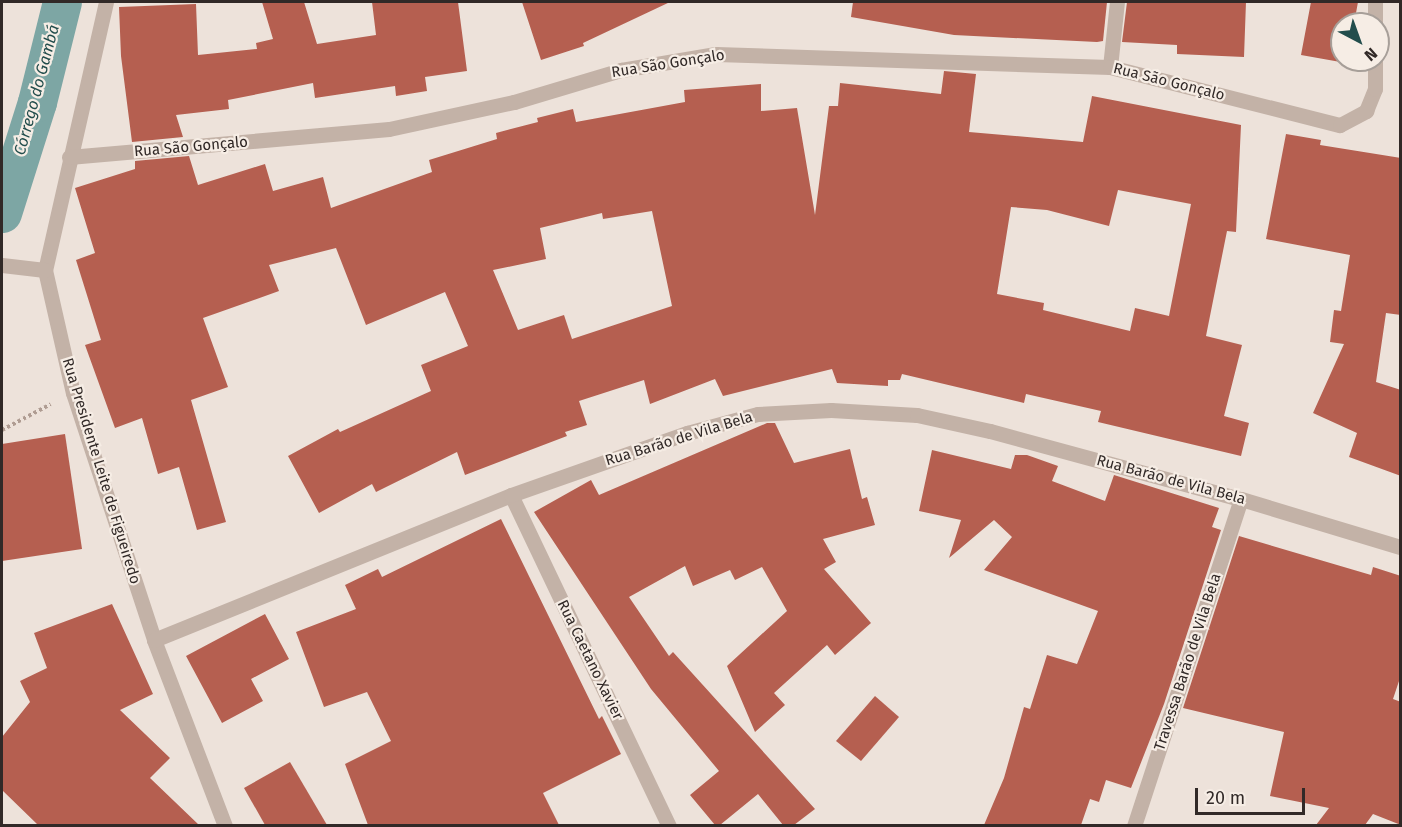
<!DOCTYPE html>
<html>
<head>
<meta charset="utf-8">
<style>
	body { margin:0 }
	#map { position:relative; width:1402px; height:827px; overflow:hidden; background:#ede2da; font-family:"Fira Sans",sans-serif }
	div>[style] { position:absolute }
	.canal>* { height:39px; margin:-19.5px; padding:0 19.5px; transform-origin:19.5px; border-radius:19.5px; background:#7da6a4 }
	.building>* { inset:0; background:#b55f50 }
	.path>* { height:4px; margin-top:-2px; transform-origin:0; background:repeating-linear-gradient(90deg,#af9c92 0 3px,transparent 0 6px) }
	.minor>* { height:15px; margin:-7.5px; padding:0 7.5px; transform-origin:7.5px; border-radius:7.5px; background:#c3b2a7 }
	span { translate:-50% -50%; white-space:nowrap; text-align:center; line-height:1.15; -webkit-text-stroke:4.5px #f6ede5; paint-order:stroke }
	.street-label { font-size:15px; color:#312927 }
	.water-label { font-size:16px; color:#224d4c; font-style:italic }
	.frame { position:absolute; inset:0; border:3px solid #312927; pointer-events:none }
	.north { position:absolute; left:1330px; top:12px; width:60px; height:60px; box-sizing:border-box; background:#f6ede5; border:2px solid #a79f99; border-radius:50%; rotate:139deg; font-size:16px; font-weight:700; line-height:24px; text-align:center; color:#312927 }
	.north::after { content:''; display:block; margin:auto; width:21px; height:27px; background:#224d4c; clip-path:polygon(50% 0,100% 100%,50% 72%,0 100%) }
	.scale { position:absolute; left:1195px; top:788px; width:110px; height:27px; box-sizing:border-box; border:3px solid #312927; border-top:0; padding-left:8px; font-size:18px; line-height:21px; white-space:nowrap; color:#312927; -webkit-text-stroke:4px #f6ede5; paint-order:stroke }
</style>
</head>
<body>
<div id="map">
	<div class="canal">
		<i style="left:2px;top:213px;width:116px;rotate:-72.5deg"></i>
		<i style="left:37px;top:102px;width:103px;rotate:-76deg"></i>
	</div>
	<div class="building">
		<i style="clip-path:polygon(262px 2px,304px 2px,317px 44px,376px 35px,372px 2px,458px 2px,467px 71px,425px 77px,427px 91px,396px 96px,395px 86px,315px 98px,313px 83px,228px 100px,229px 109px,176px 115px,183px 137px,132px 142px,121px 56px,119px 7px,196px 4px,198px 55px,257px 49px,256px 43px,273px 39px)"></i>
		<i style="clip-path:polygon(522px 2px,670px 2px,583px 43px,584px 46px,541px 60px)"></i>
		<i style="clip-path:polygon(853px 2px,1107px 2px,1103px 41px,1097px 42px,954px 35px,851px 17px)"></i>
		<i style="clip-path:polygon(1127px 2px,1246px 2px,1244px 57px,1177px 54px,1177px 45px,1122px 42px)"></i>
		<i style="clip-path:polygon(1311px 2px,1358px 2px,1354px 24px,1342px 24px,1342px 60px,1346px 63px,1301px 55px)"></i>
		<i style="clip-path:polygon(evenodd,944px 71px,976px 74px,969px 132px,1083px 142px,1092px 96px,1241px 125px,1236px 232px,1227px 231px,1206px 336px,1242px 345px,1224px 416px,1249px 423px,1241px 456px,1098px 422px,1101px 411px,1026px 394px,1024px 403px,902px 374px,900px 380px,888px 380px,888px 386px,837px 383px,832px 369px,723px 396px,715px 379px,650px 404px,644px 380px,579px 401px,587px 425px,565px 432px,567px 436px,465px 475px,457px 452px,376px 492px,372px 484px,319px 513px,288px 456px,338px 429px,340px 432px,431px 391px,421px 365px,468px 346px,445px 292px,366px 325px,336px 248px,269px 265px,279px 291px,203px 318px,228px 387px,191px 400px,226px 522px,197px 530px,179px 467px,158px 474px,142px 418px,115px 428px,85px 345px,101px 340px,76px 260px,95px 253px,75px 188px,135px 169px,135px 161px,189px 156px,198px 185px,265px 164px,273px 191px,323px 177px,331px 208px,432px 172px,429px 160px,497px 139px,496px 133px,538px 122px,537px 118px,573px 109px,576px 122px,685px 102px,684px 90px,761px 84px,761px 111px,797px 108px,815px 215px,829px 106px,838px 106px,840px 83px,941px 94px,944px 71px,1118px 190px,1191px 204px,1169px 316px,1135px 308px,1130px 331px,1043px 310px,1044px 303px,997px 294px,1011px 207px,1047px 210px,1109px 226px,1118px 190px,944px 71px,652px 211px,672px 306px,572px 339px,564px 315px,518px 330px,493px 270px,546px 259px,540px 228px,602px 213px,603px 219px,652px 211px)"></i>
		<i style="clip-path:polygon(1286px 134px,1321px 140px,1320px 145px,1401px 158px,1401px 315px,1386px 313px,1376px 382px,1401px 390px,1401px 476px,1349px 457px,1357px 433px,1313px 413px,1344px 344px,1330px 342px,1334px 310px,1341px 311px,1350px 255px,1266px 239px)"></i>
		<i style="clip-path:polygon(767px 423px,775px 423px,794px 463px,850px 449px,862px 499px,867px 497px,875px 525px,823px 539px,836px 562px,824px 569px,871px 623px,835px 655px,827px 645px,774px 693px,785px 705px,755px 732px,727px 666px,787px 611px,762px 567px,735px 580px,730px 570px,693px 586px,685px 566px,629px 597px,669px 656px,673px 652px,815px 809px,794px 825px,783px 825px,758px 794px,720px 825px,715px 825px,690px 795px,719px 771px,651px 689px,534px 512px,591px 480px,599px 495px)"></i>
		<i style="clip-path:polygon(65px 434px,82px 549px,2px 561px,2px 444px)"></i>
		<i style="clip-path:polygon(932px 450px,1011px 469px,1015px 455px,1027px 455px,1058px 466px,1052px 481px,1105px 501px,1114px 475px,1219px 508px,1212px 527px,1221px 530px,1164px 704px,1131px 788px,1106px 780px,1099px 802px,1090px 799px,1081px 825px,984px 825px,1004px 778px,1024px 707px,1030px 709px,1047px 655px,1077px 664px,1098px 611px,984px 570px,1012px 537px,994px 520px,949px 558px,961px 520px,919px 511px)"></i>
		<i style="clip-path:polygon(501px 519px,599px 719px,602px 716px,621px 754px,543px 793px,559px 825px,368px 825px,345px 764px,391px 741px,367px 692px,324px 707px,296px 632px,356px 609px,345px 585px,378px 569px,382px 577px)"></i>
		<i style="clip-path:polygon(1239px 536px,1371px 575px,1373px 567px,1401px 576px,1401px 675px,1393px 699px,1401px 702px,1401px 825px,1373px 814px,1365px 825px,1316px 825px,1329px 808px,1270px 796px,1284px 732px,1183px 708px)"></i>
		<i style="clip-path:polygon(112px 604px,153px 694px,120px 710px,170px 758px,150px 778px,199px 825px,38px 825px,2px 790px,2px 737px,30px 702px,20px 681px,47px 668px,34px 633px)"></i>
		<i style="clip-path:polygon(265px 614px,289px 659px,251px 679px,263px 701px,222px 723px,186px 656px)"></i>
		<i style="clip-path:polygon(875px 696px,899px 717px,861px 761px,836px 741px)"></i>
		<i style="clip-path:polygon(290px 762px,310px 796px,327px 825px,265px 825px,244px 788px)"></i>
	</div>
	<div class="path">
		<i style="left:2px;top:430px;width:55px;rotate:-28deg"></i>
	</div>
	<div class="minor">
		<i style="left:106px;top:2px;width:275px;rotate:102.8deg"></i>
		<i style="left:45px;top:270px;width:126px;rotate:77.2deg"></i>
		<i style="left:73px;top:393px;width:260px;rotate:71.8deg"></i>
		<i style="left:154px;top:640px;width:199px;rotate:69.1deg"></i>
		<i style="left:1375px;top:2px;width:22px;rotate:90deg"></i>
		<i style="left:1110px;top:67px;width:65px;rotate:-83.9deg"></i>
		<i style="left:69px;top:157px;width:321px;rotate:-5deg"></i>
		<i style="left:389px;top:129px;width:128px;rotate:-12.2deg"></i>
		<i style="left:514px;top:102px;width:112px;rotate:-16.7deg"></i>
		<i style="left:621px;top:70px;width:96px;rotate:-9.6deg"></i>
		<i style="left:716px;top:54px;width:394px;rotate:1.9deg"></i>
		<i style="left:1110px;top:67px;width:237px;rotate:14.2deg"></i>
		<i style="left:1340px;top:125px;width:30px;rotate:-28deg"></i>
		<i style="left:1366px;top:111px;width:24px;rotate:-68deg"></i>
		<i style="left:1375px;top:89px;width:29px;rotate:-90deg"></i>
		<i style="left:2px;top:265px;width:43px;rotate:6.6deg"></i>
		<i style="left:511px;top:495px;width:367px;rotate:64.5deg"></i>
		<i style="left:154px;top:640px;width:385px;rotate:-22.1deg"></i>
		<i style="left:511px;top:495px;width:187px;rotate:-19.4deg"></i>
		<i style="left:687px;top:433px;width:73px;rotate:-15deg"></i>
		<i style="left:758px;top:414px;width:73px;rotate:-3.1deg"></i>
		<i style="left:831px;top:410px;width:86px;rotate:3.3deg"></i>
		<i style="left:917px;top:415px;width:75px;rotate:12.4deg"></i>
		<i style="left:990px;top:431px;width:260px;rotate:15.2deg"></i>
		<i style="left:1241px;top:499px;width:166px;rotate:16.8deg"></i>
		<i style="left:1134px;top:826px;width:344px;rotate:-71.9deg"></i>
	</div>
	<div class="street-label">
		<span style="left:668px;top:64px;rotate:-9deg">Rua São Gonçalo</span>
		<span style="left:1169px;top:82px;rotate:14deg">Rua São Gonçalo</span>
		<span style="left:191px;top:147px;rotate:-5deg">Rua São Gonçalo</span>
		<span style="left:679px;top:439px;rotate:-17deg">Rua Barão de Vila Bela</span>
		<span style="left:101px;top:471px;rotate:73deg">Rua Presidente Leite de Figueiredo</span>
		<span style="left:1171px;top:480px;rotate:15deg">Rua Barão de Vila Bela</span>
		<span style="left:590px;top:660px;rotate:64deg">Rua Caetano Xavier</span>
		<span style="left:1188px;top:662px;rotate:-72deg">Travessa Barão de Vila Bela</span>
	</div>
	<div class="water-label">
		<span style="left:37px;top:90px;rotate:-75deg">Córrego do Gambá</span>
	</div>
	<div class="frame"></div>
	<div class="north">N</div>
	<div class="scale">20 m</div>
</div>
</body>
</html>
